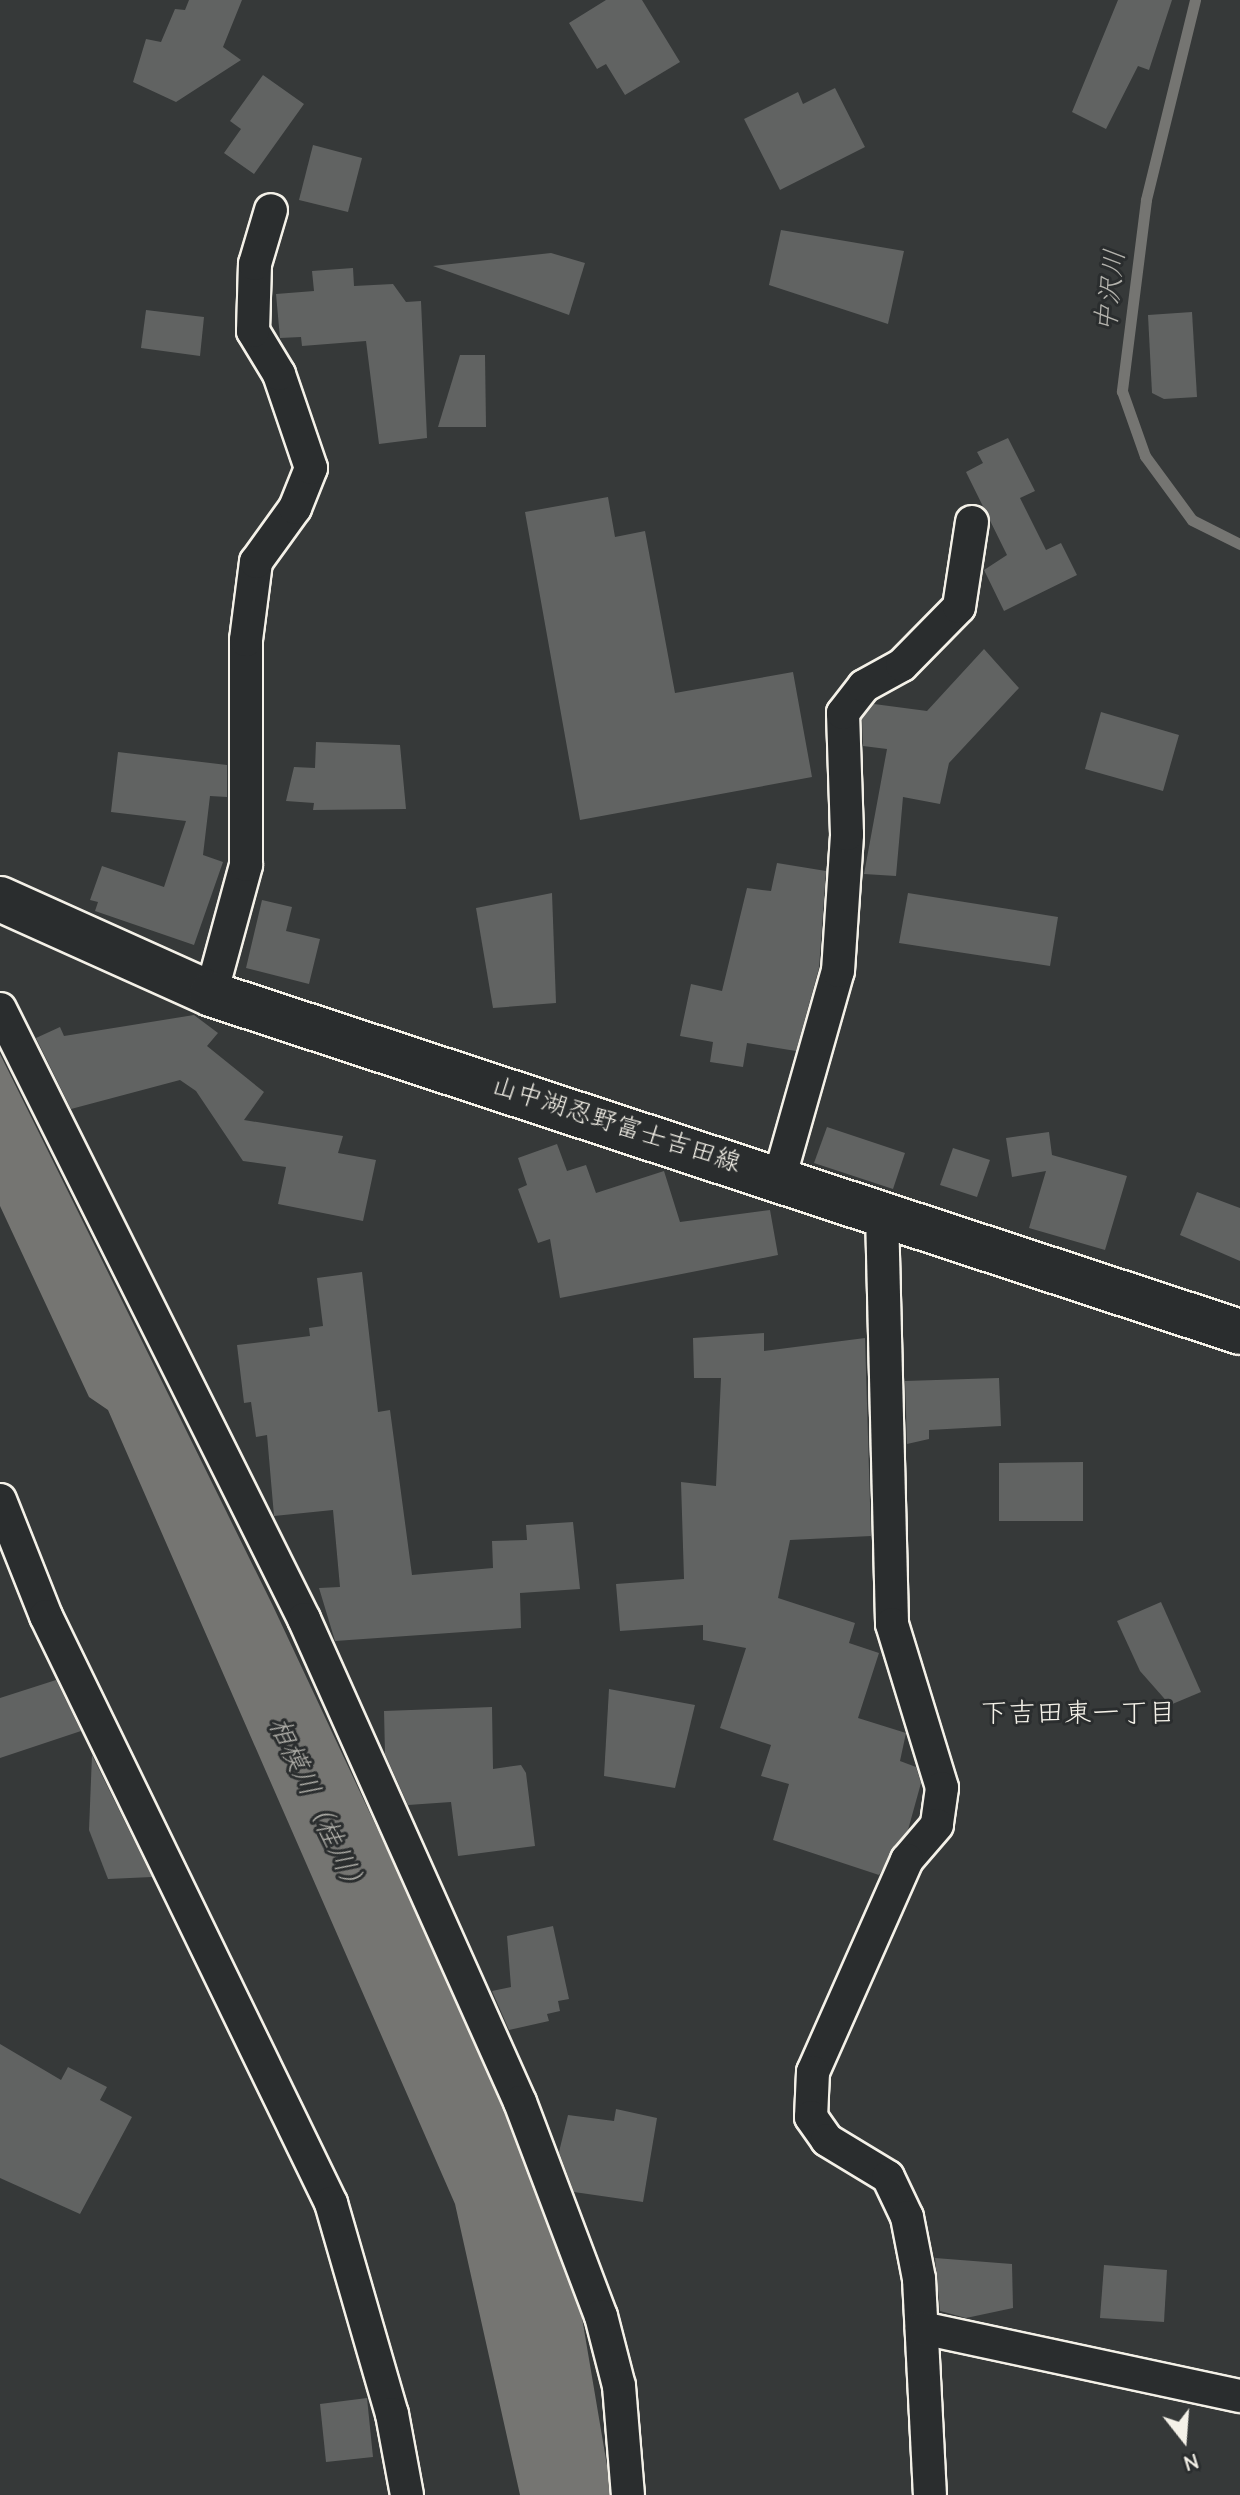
<!DOCTYPE html>
<html>
<head>
<meta charset="utf-8">
<style>
	body { margin:0 }
	#map { position:relative; width:1240px; height:2495px; overflow:hidden; background:#363939; font-family:"Comic Neue","Klee One",sans-serif }
	div>[style] { position:absolute }
	.water>* { inset:0; background:#757572 }
	.stream>* { height:11px; margin:-5.5px; padding:0 5.5px; transform-origin:5.5px; border-radius:5.5px; background:#757572 }
	.building>* { inset:0; background:#616362 }
	.roads { filter:drop-shadow(2px 0 #f4f1e8) drop-shadow(-2px 0 #f4f1e8) drop-shadow(0 2px #f4f1e8) drop-shadow(0 -2px #f4f1e8) }
	.street>* { height:32px; margin:-16px; padding:0 16px; transform-origin:16px; border-radius:16px; background:#2a2d2e }
	.secondary>* { height:44px; margin:-22px; padding:0 22px; transform-origin:22px; border-radius:22px; background:#2a2d2e }
	span { translate:-50% -50%; white-space:nowrap; text-align:center; line-height:1.15; -webkit-text-stroke:6px #2a2d2e; paint-order:stroke }
	.street-label { font-size:26px; color:#f4f1e8 }
	.water-label { font-size:28px; color:#b4b3ad; font-style:italic }
	.neighbourhood-label { font-size:28px; color:#f4f1e8 }
	.north { position:absolute; left:1144px; top:2399px; width:80px; height:80px; -webkit-text-stroke:6px #2a2d2e; paint-order:stroke; rotate:163deg; font-size:22px; font-weight:700; line-height:32px; text-align:center; color:#f4f1e8 }
	.north::after { content:''; display:block; margin:auto; width:28px; height:36px; background:#f4f1e8; clip-path:polygon(50% 0,100% 100%,50% 72%,0 100%) }
</style>
</head>
<body>
<div id="map">
	<div class="water">
		<i style="clip-path:polygon(0 1054px,273px 1606px,522px 2138px,578px 2294px,612px 2495px,520px 2495px,455px 2204px,108px 1410px,89px 1397px,0 1206px)"></i>
	</div>
	<div class="stream">
		<i style="left:1195px;top:0;width:206px;rotate:103.8deg"></i>
		<i style="left:1146px;top:200px;width:193px;rotate:97.2deg"></i>
		<i style="left:1122px;top:391px;width:69px;rotate:70.5deg"></i>
		<i style="left:1145px;top:456px;width:79px;rotate:53.7deg"></i>
		<i style="left:1192px;top:520px;width:54px;rotate:26.6deg"></i>
	</div>
	<div class="building">
		<i style="clip-path:polygon(189px 0,242px 0,223px 47px,241px 60px,176px 102px,133px 82px,146px 39px,161px 42px,175px 9px,185px 10px)"></i>
		<i style="clip-path:polygon(606px 0,642px 0,680px 62px,625px 95px,606px 64px,597px 69px,569px 23px)"></i>
		<i style="clip-path:polygon(1118px 0,1172px 0,1149px 70px,1138px 66px,1106px 129px,1072px 112px)"></i>
		<i style="clip-path:polygon(263px 75px,304px 104px,254px 174px,224px 153px,241px 129px,230px 121px)"></i>
		<i style="clip-path:polygon(835px 88px,865px 147px,780px 190px,744px 119px,798px 92px,803px 104px)"></i>
		<i style="clip-path:polygon(313px 145px,362px 158px,348px 212px,299px 200px)"></i>
		<i style="clip-path:polygon(781px 230px,904px 251px,888px 324px,769px 285px)"></i>
		<i style="clip-path:polygon(551px 253px,585px 263px,569px 315px,433px 266px)"></i>
		<i style="clip-path:polygon(353px 268px,354px 286px,393px 284px,406px 302px,421px 301px,427px 438px,379px 444px,366px 341px,302px 346px,301px 337px,280px 338px,276px 294px,314px 291px,312px 271px)"></i>
		<i style="clip-path:polygon(146px 310px,204px 317px,200px 356px,141px 348px)"></i>
		<i style="clip-path:polygon(1192px 312px,1197px 397px,1164px 399px,1152px 393px,1148px 315px)"></i>
		<i style="clip-path:polygon(460px 355px,485px 355px,486px 427px,438px 427px)"></i>
		<i style="clip-path:polygon(1008px 438px,1035px 491px,1020px 498px,1046px 550px,1061px 543px,1077px 575px,1004px 611px,984px 570px,1007px 555px,966px 472px,983px 463px,977px 452px)"></i>
		<i style="clip-path:polygon(608px 497px,615px 537px,645px 531px,675px 693px,793px 672px,812px 777px,580px 820px,525px 512px)"></i>
		<i style="clip-path:polygon(984px 649px,1019px 688px,949px 763px,940px 804px,903px 797px,896px 876px,864px 874px,887px 749px,863px 746px,862px 719px,874px 704px,927px 711px)"></i>
		<i style="clip-path:polygon(1101px 712px,1179px 735px,1163px 791px,1085px 769px)"></i>
		<i style="clip-path:polygon(316px 742px,400px 745px,406px 809px,313px 810px,314px 803px,286px 801px,294px 767px,315px 768px)"></i>
		<i style="clip-path:polygon(118px 752px,227px 765px,227px 797px,210px 796px,203px 855px,223px 862px,194px 945px,95px 911px,98px 902px,90px 900px,102px 866px,164px 887px,186px 821px,111px 812px)"></i>
		<i style="clip-path:polygon(777px 863px,826px 871px,819px 968px,796px 1051px,747px 1043px,743px 1067px,710px 1062px,713px 1042px,680px 1036px,691px 984px,722px 991px,747px 888px,771px 891px)"></i>
		<i style="clip-path:polygon(552px 893px,556px 1003px,493px 1008px,476px 908px)"></i>
		<i style="clip-path:polygon(908px 893px,1058px 917px,1050px 966px,899px 943px)"></i>
		<i style="clip-path:polygon(262px 900px,292px 907px,286px 931px,320px 939px,309px 984px,246px 968px)"></i>
		<i style="clip-path:polygon(194px 1015px,218px 1033px,207px 1046px,264px 1092px,244px 1120px,343px 1136px,338px 1153px,376px 1160px,363px 1221px,278px 1204px,286px 1167px,243px 1161px,196px 1091px,180px 1080px,71px 1109px,36px 1038px,60px 1027px,64px 1036px)"></i>
		<i style="clip-path:polygon(827px 1127px,905px 1153px,893px 1189px,814px 1163px)"></i>
		<i style="clip-path:polygon(1049px 1132px,1052px 1155px,1127px 1176px,1105px 1250px,1029px 1228px,1046px 1171px,1012px 1177px,1006px 1138px)"></i>
		<i style="clip-path:polygon(557px 1144px,567px 1171px,586px 1165px,596px 1193px,664px 1171px,680px 1222px,770px 1210px,778px 1255px,560px 1298px,550px 1239px,538px 1243px,518px 1189px,527px 1185px,518px 1158px)"></i>
		<i style="clip-path:polygon(953px 1148px,990px 1160px,977px 1197px,940px 1185px)"></i>
		<i style="clip-path:polygon(1197px 1192px,1240px 1208px,1240px 1261px,1180px 1235px)"></i>
		<i style="clip-path:polygon(362px 1272px,378px 1412px,390px 1410px,412px 1575px,493px 1568px,492px 1541px,527px 1540px,526px 1525px,573px 1522px,580px 1589px,520px 1593px,521px 1628px,335px 1641px,319px 1588px,340px 1587px,333px 1510px,274px 1516px,267px 1435px,256px 1437px,251px 1402px,244px 1403px,237px 1345px,310px 1336px,309px 1328px,323px 1326px,317px 1278px)"></i>
		<i style="clip-path:polygon(764px 1333px,764px 1351px,865px 1338px,871px 1536px,790px 1540px,778px 1598px,855px 1623px,849px 1643px,879px 1653px,858px 1718px,906px 1733px,900px 1761px,916px 1767px,921px 1783px,908px 1830px,879px 1875px,773px 1840px,789px 1784px,761px 1776px,771px 1745px,720px 1728px,746px 1648px,703px 1640px,703px 1625px,620px 1631px,616px 1584px,684px 1579px,681px 1482px,716px 1486px,721px 1378px,694px 1378px,693px 1338px)"></i>
		<i style="clip-path:polygon(999px 1378px,1001px 1426px,929px 1430px,929px 1439px,907px 1444px,905px 1381px)"></i>
		<i style="clip-path:polygon(1083px 1462px,1083px 1521px,999px 1521px,999px 1463px)"></i>
		<i style="clip-path:polygon(1161px 1602px,1201px 1692px,1170px 1705px,1140px 1671px,1117px 1621px)"></i>
		<i style="clip-path:polygon(56px 1680px,81px 1731px,0 1758px,0 1698px)"></i>
		<i style="clip-path:polygon(609px 1689px,695px 1705px,675px 1788px,604px 1776px)"></i>
		<i style="clip-path:polygon(492px 1707px,493px 1769px,521px 1765px,526px 1773px,535px 1846px,458px 1856px,451px 1802px,408px 1805px,385px 1754px,384px 1711px)"></i>
		<i style="clip-path:polygon(92px 1755px,152px 1877px,108px 1879px,89px 1830px)"></i>
		<i style="clip-path:polygon(553px 1926px,569px 1999px,558px 2001px,560px 2011px,547px 2014px,549px 2021px,509px 2030px,492px 1991px,511px 1987px,507px 1936px)"></i>
		<i style="clip-path:polygon(0 2044px,61px 2080px,68px 2067px,107px 2087px,100px 2100px,132px 2117px,80px 2214px,0 2178px)"></i>
		<i style="clip-path:polygon(616px 2109px,657px 2118px,643px 2202px,574px 2192px,559px 2152px,568px 2115px,614px 2121px)"></i>
		<i style="clip-path:polygon(935px 2258px,1012px 2264px,1013px 2308px,966px 2318px,940px 2311px)"></i>
		<i style="clip-path:polygon(1104px 2265px,1167px 2270px,1164px 2322px,1100px 2318px)"></i>
		<i style="clip-path:polygon(367px 2398px,373px 2457px,326px 2462px,320px 2404px)"></i>
	</div>
	<div class="roads">
		<div class="street">
			<i style="left:211px;top:994px;width:134px;rotate:-74.8deg"></i>
			<i style="left:246px;top:865px;width:225px;rotate:-90deg"></i>
			<i style="left:246px;top:640px;width:79px;rotate:-82.7deg"></i>
			<i style="left:256px;top:562px;width:67px;rotate:-54.2deg"></i>
			<i style="left:295px;top:508px;width:43px;rotate:-68.2deg"></i>
			<i style="left:311px;top:468px;width:99px;rotate:-108.8deg"></i>
			<i style="left:279px;top:374px;width:50px;rotate:-121.2deg"></i>
			<i style="left:253px;top:331px;width:67px;rotate:-88.3deg"></i>
			<i style="left:255px;top:264px;width:56px;rotate:-73.5deg"></i>
			<i style="left:0;top:1009px;width:682px;rotate:63.51deg"></i>
			<i style="left:304px;top:1619px;width:529px;rotate:65.91deg"></i>
			<i style="left:520px;top:2102px;width:229px;rotate:69.3deg"></i>
			<i style="left:601px;top:2316px;width:72px;rotate:75.6deg"></i>
			<i style="left:619px;top:2386px;width:109px;rotate:85.3deg"></i>
			<i style="left:779px;top:1179px;width:216px;rotate:-74.2deg"></i>
			<i style="left:838px;top:971px;width:137px;rotate:-86.2deg"></i>
			<i style="left:847px;top:834px;width:121px;rotate:-91.9deg"></i>
			<i style="left:843px;top:713px;width:34px;rotate:-52deg"></i>
			<i style="left:864px;top:686px;width:43px;rotate:-28.9deg"></i>
			<i style="left:902px;top:665px;width:81px;rotate:-45.5deg"></i>
			<i style="left:959px;top:607px;width:86px;rotate:-81.3deg"></i>
			<i style="left:882px;top:1213px;width:411px;rotate:88.6deg"></i>
			<i style="left:892px;top:1624px;width:171px;rotate:73deg"></i>
			<i style="left:942px;top:1788px;width:37px;rotate:98deg"></i>
			<i style="left:937px;top:1825px;width:46px;rotate:130.6deg"></i>
			<i style="left:907px;top:1860px;width:232px;rotate:113.9deg"></i>
			<i style="left:813px;top:2072px;width:45px;rotate:92.5deg"></i>
			<i style="left:811px;top:2117px;width:28px;rotate:55deg"></i>
			<i style="left:827px;top:2140px;width:71px;rotate:31.2deg"></i>
			<i style="left:888px;top:2177px;width:44px;rotate:64.6deg"></i>
			<i style="left:907px;top:2217px;width:63px;rotate:79deg"></i>
			<i style="left:919px;top:2279px;width:216px;rotate:87.1deg"></i>
			<i style="left:0;top:1500px;width:125px;rotate:68.4deg"></i>
			<i style="left:46px;top:1616px;width:653px;rotate:64.1deg"></i>
			<i style="left:331px;top:2203px;width:220px;rotate:73.9deg"></i>
			<i style="left:392px;top:2414px;width:82px;rotate:79.5deg"></i>
			<i style="left:922px;top:2328px;width:325px;rotate:12.1deg"></i>
		</div>
		<div class="secondary">
			<i style="left:0;top:899px;width:231px;rotate:24.2deg"></i>
			<i style="left:211px;top:994px;width:1083px;rotate:18.18deg"></i>
		</div>
	</div>
	<div class="street-label">
		<span style="left:616px;top:1125px;rotate:18deg">山中湖忍野富士吉田線</span>
	</div>
	<div class="water-label">
		<span style="left:1110px;top:291px;rotate:-83deg">中沢川</span>
		<span style="left:318px;top:1807px;rotate:65deg">相模川（桂川）</span>
	</div>
	<div class="neighbourhood-label">
		<span style="left:1078px;top:1713px">下吉田東一丁目</span>
	</div>
	<div class="north">N</div>
</div>
</body>
</html>
